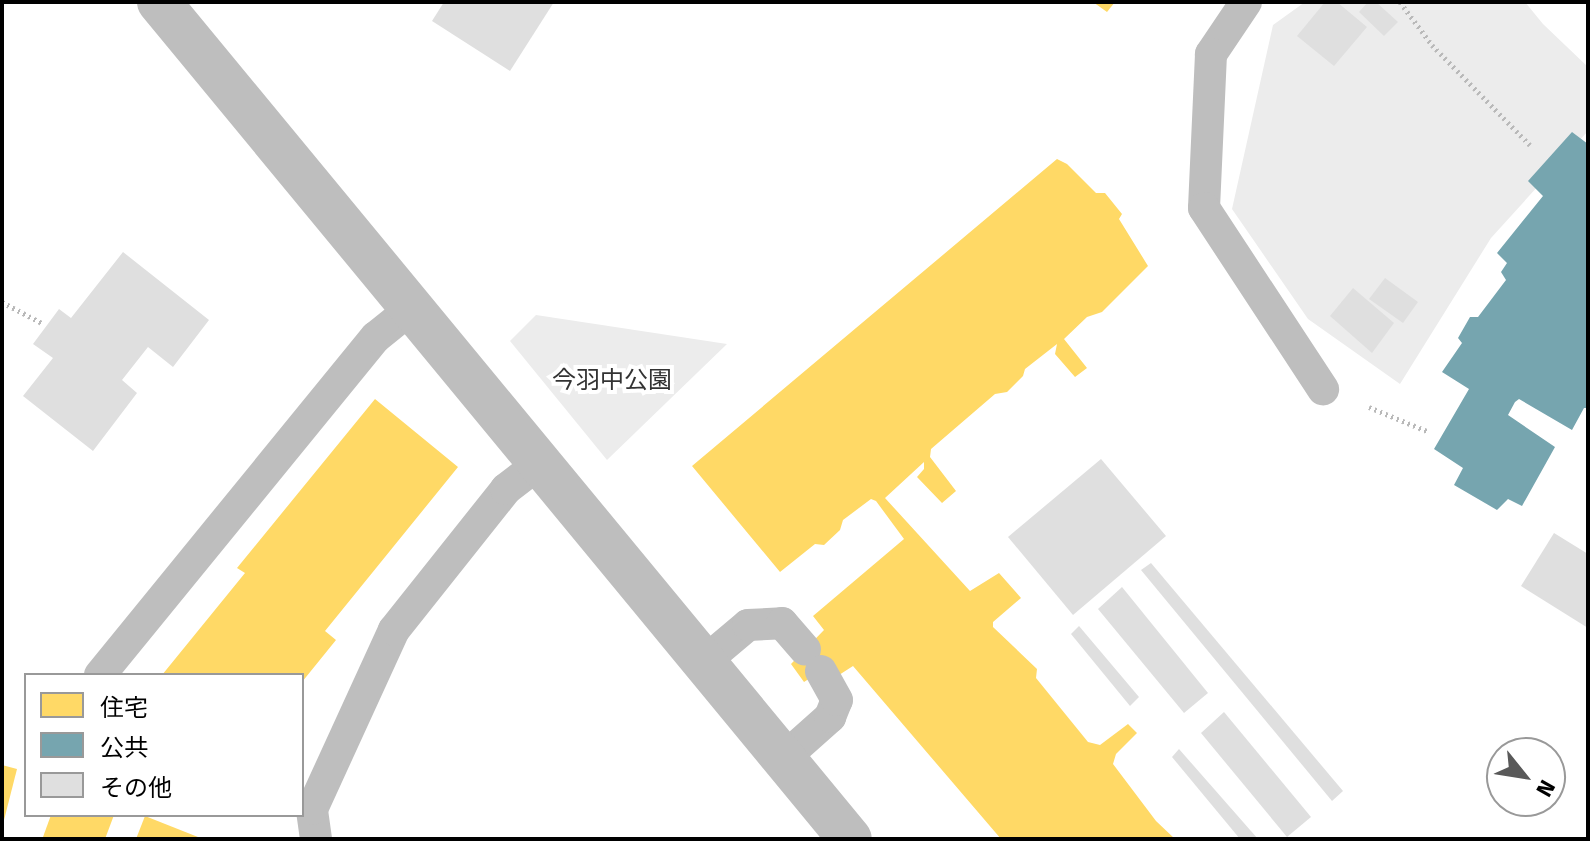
<!DOCTYPE html>
<html>
<head>
<meta charset="utf-8">
<style>
	body { margin:0 }
	#map { position:relative; width:1590px; height:841px; overflow:hidden; background:#fff; font-family:"Fira Sans","Noto Sans JP",sans-serif }
	div>[style] { position:absolute }
	.green>* { inset:0; background:#ececec }
	.homes>* { inset:0; background:#ffd966 }
	.public>* { inset:0; background:#76a5af }
	.building>* { inset:0; background:#dfdfdf }
	.path>* { height:5px; margin-top:-2.5px; transform-origin:0; background:repeating-linear-gradient(90deg,#b9b9b9 0 2px,transparent 0 6px) }
	.service>* { height:32px; margin:-16px; padding:0 16px; transform-origin:16px; border-radius:16px; background:#bebebe }
	.minor>* { height:44px; margin:-22px; padding:0 22px; transform-origin:22px; border-radius:22px; background:#bebebe }
	span { translate:-50% -50%; white-space:nowrap; text-align:center; line-height:1.15; -webkit-text-stroke:8px #fff; paint-order:stroke }
	.park-label { font-size:24px; color:#333 }
	.frame { position:absolute; inset:0; border:4px solid #000; pointer-events:none }
	.legend { position:absolute; left:24px; top:673px; width:280px; height:144px; box-sizing:border-box; background:#fff; border:2px solid #999; margin:0; padding:10px 14px; list-style:none; font-size:24px; color:#000 }
	.legend li { display:flex; align-items:center; gap:16px; height:40px }
	.legend b { width:40px; border:2px solid #999 }
	.north { position:absolute; left:1486px; top:737px; width:80px; height:80px; box-sizing:border-box; background:#fff; border:2px solid #999; border-radius:50%; rotate:120deg; font-size:22px; font-weight:700; line-height:32px; text-align:center; color:#000 }
	.north::after { content:''; display:block; margin:auto; width:28px; height:36px; background:#595959; clip-path:polygon(50% 0,100% 100%,50% 72%,0 100%) }
</style>
</head>
<body>
<div id="map">
	<div class="green">
		<i style="clip-path:polygon(1305px 2px,1525px 2px,1543px 24px,1588px 67px,1588px 131px,1491px 238px,1400px 384px,1308px 319px,1232px 209px,1273px 25px)"></i>
		<i style="clip-path:polygon(536px 315px,727px 344px,607px 460px,510px 341px)"></i>
	</div>
	<div class="homes">
		<i style="clip-path:polygon(1093px 2px,1115px 2px,1107px 12px)"></i>
		<i style="clip-path:polygon(1057px 159px,1067px 164px,1096px 193px,1105px 193px,1122px 214px,1119px 219px,1148px 266px,1102px 312px,1087px 317px,1064px 339px,1087px 368px,1075px 377px,1055px 354px,1057px 344px,1025px 369px,1023px 376px,1007px 392px,995px 394px,931px 449px,930px 457px,956px 491px,942px 503px,917px 477px,924px 469px,924px 462px,885px 498px,970px 591px,999px 573px,1021px 598px,993px 622px,993px 627px,1037px 669px,1036px 678px,1088px 742px,1100px 745px,1128px 724px,1137px 733px,1116px 754px,1113px 764px,1156px 821px,1175px 839px,1001px 839px,853px 666px,839px 675px,821px 671px,804px 682px,791px 664px,824px 630px,813px 616px,904px 539px,876px 501px,871px 499px,843px 520px,840px 530px,824px 545px,815px 544px,780px 572px,692px 466px)"></i>
		<i style="clip-path:polygon(375px 399px,458px 467px,325px 631px,336px 640px,302px 682px,302px 675px,162px 675px,245px 573px,237px 568px)"></i>
		<i style="clip-path:polygon(2px 765px,17px 769px,3px 824px,2px 824px)"></i>
		<i style="clip-path:polygon(51px 815px,114px 815px,105px 839px,50px 839px,43px 837px)"></i>
		<i style="clip-path:polygon(145px 816px,203px 839px,136px 839px)"></i>
	</div>
	<div class="public">
		<i style="clip-path:polygon(1572px 132px,1588px 144px,1588px 408px,1584px 408px,1572px 430px,1519px 399px,1515px 402px,1508px 415px,1555px 447px,1522px 506px,1508px 499px,1497px 510px,1454px 485px,1463px 468px,1434px 449px,1469px 389px,1442px 372px,1462px 343px,1458px 338px,1470px 317px,1478px 317px,1506px 280px,1501px 272px,1507px 263px,1497px 253px,1543px 196px,1528px 181px)"></i>
	</div>
	<div class="building">
		<i style="clip-path:polygon(444px 2px,554px 2px,510px 71px,432px 21px)"></i>
		<i style="clip-path:polygon(1325px 2px,1337px 2px,1367px 27px,1334px 66px,1297px 36px)"></i>
		<i style="clip-path:polygon(1368px 2px,1376px 2px,1398px 22px,1384px 36px,1359px 12px)"></i>
		<i style="clip-path:polygon(123px 252px,209px 320px,173px 367px,148px 347px,122px 380px,137px 393px,93px 451px,23px 396px,53px 358px,33px 344px,59px 309px,71px 318px)"></i>
		<i style="clip-path:polygon(1385px 278px,1418px 302px,1403px 323px,1369px 299px)"></i>
		<i style="clip-path:polygon(1353px 288px,1394px 323px,1372px 353px,1330px 316px)"></i>
		<i style="clip-path:polygon(1101px 459px,1166px 536px,1073px 615px,1008px 537px)"></i>
		<i style="clip-path:polygon(1554px 533px,1588px 554px,1588px 628px,1521px 586px)"></i>
		<i style="clip-path:polygon(1151px 563px,1343px 791px,1332px 801px,1141px 570px)"></i>
		<i style="clip-path:polygon(1122px 587px,1208px 693px,1184px 713px,1098px 609px)"></i>
		<i style="clip-path:polygon(1079px 626px,1139px 697px,1130px 706px,1071px 634px)"></i>
		<i style="clip-path:polygon(1224px 712px,1311px 817px,1287px 837px,1201px 733px)"></i>
		<i style="clip-path:polygon(1179px 749px,1258px 839px,1240px 839px,1172px 757px)"></i>
	</div>
	<div class="path">
		<i style="left:1400px;top:2px;width:54px;rotate:53.3deg"></i>
		<i style="left:1432px;top:45px;width:140px;rotate:45.6deg"></i>
		<i style="left:2px;top:302px;width:45px;rotate:27.7deg"></i>
		<i style="left:1369px;top:407px;width:63px;rotate:22.5deg"></i>
	</div>
	<div class="service">
		<i style="left:1246px;top:2px;width:63px;rotate:123.9deg"></i>
		<i style="left:1211px;top:54px;width:154px;rotate:92.6deg"></i>
		<i style="left:1204px;top:208px;width:217px;rotate:56.7deg"></i>
		<i style="left:704px;top:662px;width:57px;rotate:-40.1deg"></i>
		<i style="left:748px;top:625px;width:34px;rotate:-3deg"></i>
		<i style="left:782px;top:623px;width:35px;rotate:49deg"></i>
		<i style="left:100px;top:675px;width:436px;rotate:-50.8deg"></i>
		<i style="left:376px;top:337px;width:46px;rotate:-38.9deg"></i>
		<i style="left:784px;top:758px;width:62px;rotate:-41.7deg"></i>
		<i style="left:830px;top:717px;width:18px;rotate:-68deg"></i>
		<i style="left:837px;top:700px;width:33px;rotate:-119deg"></i>
		<i style="left:316px;top:839px;width:30px;rotate:-98deg"></i>
		<i style="left:312px;top:809px;width:197px;rotate:-65.4deg"></i>
		<i style="left:394px;top:630px;width:180px;rotate:-51.5deg"></i>
		<i style="left:506px;top:489px;width:43px;rotate:-37.4deg"></i>
	</div>
	<div class="minor">
		<i style="left:159px;top:2px;width:1085px;rotate:50.46deg"></i>
	</div>
	<div class="park-label">
		<span style="left:612px;top:381px">今羽中公園</span>
	</div>
	<div class="frame"></div>
	<ul class="legend">
	<li><b style="height:22px;background:#ffd966"></b>住宅</li>
	<li><b style="height:22px;background:#76a5af"></b>公共</li>
	<li><b style="height:22px;background:#dfdfdf"></b>その他</li>
	</ul>
	<div class="north">N</div>
</div>
</body>
</html>
